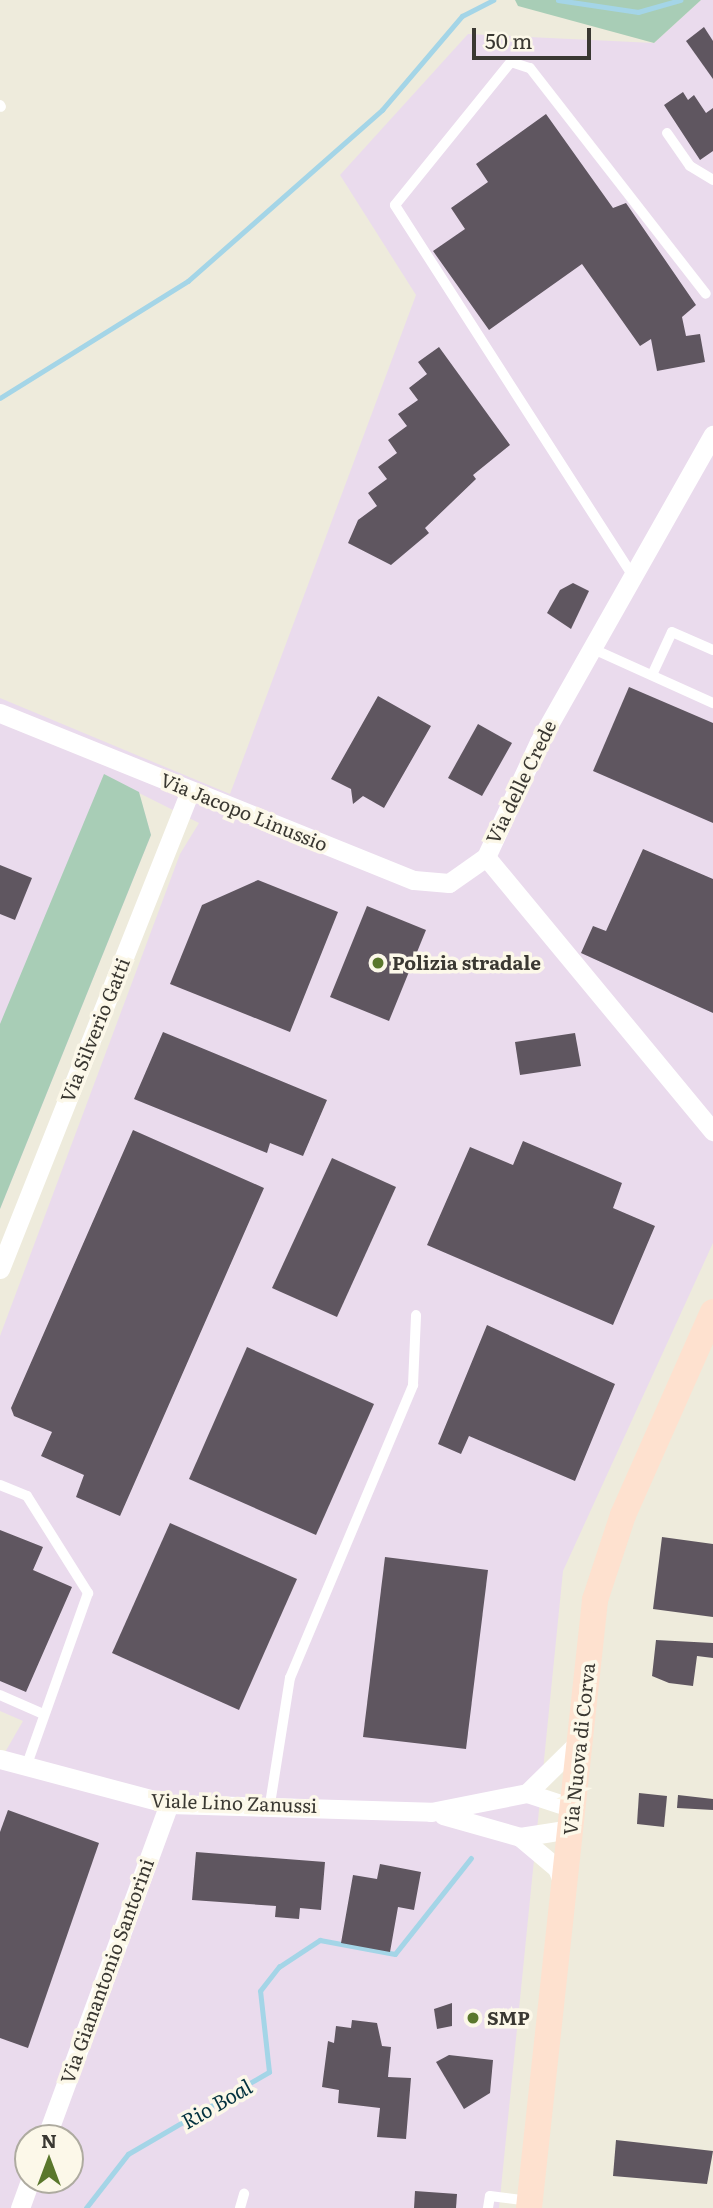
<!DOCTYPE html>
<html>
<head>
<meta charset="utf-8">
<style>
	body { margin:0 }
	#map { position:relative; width:713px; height:2208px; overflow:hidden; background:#eeebdc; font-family:Literata,serif }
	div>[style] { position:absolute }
	.industrial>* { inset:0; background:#eadbed }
	.green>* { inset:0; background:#a8cdb6 }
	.stream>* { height:4.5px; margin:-2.25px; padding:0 2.25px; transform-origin:2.25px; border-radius:2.25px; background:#a4d5e7 }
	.building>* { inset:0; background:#5f5660 }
	.lane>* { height:10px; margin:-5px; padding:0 5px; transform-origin:5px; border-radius:5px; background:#fff }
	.street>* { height:19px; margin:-9.5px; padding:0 9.5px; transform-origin:9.5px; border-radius:9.5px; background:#fff }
	.secondary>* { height:26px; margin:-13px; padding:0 13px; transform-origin:13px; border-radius:13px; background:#fee1cf }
	.dots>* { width:19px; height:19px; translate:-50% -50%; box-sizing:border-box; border:4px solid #fcf8e9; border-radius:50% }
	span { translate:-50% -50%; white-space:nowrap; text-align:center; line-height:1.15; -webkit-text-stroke:7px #fcf8e9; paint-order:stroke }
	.street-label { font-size:19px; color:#3a3832 }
	.poi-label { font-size:19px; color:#3a3832; font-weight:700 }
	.left { translate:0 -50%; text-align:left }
	.water-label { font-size:21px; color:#03323f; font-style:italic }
	.north { position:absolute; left:14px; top:2124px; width:70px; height:70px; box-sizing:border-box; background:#fcf8e9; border:2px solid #aeaba0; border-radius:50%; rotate:0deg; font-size:19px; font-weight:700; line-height:28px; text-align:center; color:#3a3832 }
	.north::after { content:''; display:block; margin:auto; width:24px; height:32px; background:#5a772c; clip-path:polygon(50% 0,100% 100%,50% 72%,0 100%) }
	.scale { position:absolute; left:472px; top:28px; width:119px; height:32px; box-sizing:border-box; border:4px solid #3a3832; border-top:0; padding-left:9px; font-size:21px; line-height:24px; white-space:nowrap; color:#3a3832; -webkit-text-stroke:5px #fcf8e9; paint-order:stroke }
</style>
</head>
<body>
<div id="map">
	<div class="industrial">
		<i style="clip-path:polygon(evenodd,701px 0,713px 0,713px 1243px,563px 1571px,499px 2208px,0 2208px,0 1761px,23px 1721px,0 1711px,0 1336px,180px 854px,199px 823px,139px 793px,151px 835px,0 1209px,0 698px,230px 794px,416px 295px,340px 175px,468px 34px,654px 43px,701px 0,28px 2138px,70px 2138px,70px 2180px,28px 2180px,28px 2138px)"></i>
	</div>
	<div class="green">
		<i style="clip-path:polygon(515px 0,701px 0,654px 43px,518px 6px)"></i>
		<i style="clip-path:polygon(104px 774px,139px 792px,151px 835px,0 1209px,0 1024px)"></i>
	</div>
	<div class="stream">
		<i style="left:558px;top:0;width:81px;rotate:8.5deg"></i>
		<i style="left:638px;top:12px;width:44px;rotate:-15.9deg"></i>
		<i style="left:0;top:398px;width:221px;rotate:-31.9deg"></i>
		<i style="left:188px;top:281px;width:259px;rotate:-41.4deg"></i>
		<i style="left:382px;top:110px;width:123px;rotate:-49.6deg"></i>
		<i style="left:462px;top:16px;width:35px;rotate:-27deg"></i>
		<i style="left:86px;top:2208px;width:68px;rotate:-52.1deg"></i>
		<i style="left:128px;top:2154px;width:163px;rotate:-30.2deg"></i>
		<i style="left:269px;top:2072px;width:81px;rotate:-96.3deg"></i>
		<i style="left:260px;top:1991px;width:31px;rotate:-52deg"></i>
		<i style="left:279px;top:1967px;width:49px;rotate:-33.4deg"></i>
		<i style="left:320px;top:1940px;width:76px;rotate:10.6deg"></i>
		<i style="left:395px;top:1954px;width:122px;rotate:-51.6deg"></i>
	</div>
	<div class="building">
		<i style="clip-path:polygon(704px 27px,713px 41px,713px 79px,686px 41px)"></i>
		<i style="clip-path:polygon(683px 92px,688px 100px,694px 95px,706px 113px,713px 108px,713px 151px,700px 160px,664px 105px)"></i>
		<i style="clip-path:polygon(546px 114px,613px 208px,626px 203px,696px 305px,682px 317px,686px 336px,700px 334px,705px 362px,657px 371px,651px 339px,640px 346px,582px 264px,489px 330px,433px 251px,465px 229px,451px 208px,488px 182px,476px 164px)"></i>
		<i style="clip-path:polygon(439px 347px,510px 445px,473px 475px,476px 479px,425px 528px,429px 533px,391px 565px,348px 543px,358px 520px,377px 506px,368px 493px,387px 479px,378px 467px,397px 453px,388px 440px,407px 426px,398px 414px,418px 400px,409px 388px,427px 374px,418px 362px)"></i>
		<i style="clip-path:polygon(573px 583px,589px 591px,571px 629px,547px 613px,560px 590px)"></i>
		<i style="clip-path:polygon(629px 687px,713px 723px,713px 823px,593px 771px)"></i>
		<i style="clip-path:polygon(378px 696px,431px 726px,384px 808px,363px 796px,353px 804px,351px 789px,331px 779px)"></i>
		<i style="clip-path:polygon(478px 724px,512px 743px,482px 796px,448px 778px)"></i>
		<i style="clip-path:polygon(643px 849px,713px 879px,713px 1013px,581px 953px,593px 926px,606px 931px)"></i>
		<i style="clip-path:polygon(0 865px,32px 878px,15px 920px,0 914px)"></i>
		<i style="clip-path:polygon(258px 880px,338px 912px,290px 1032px,170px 984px,202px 905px)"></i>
		<i style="clip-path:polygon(367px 906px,426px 930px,389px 1021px,330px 997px)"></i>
		<i style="clip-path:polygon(163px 1032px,327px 1100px,303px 1156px,270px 1143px,267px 1153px,134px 1099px)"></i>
		<i style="clip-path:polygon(575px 1033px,581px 1066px,520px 1075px,515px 1042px)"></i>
		<i style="clip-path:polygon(133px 1130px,264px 1188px,120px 1516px,76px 1497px,84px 1475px,41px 1456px,52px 1432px,14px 1416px,11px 1408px)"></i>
		<i style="clip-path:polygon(523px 1141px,622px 1183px,613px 1208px,655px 1226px,613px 1325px,427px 1245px,470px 1147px,513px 1165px)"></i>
		<i style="clip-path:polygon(332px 1158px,396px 1187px,337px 1317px,272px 1288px)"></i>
		<i style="clip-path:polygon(487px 1325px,615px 1384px,575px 1481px,469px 1436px,461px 1454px,438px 1444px)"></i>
		<i style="clip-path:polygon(247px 1347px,374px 1404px,316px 1535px,189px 1479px)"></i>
		<i style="clip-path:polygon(170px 1523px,297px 1579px,239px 1710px,112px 1653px)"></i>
		<i style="clip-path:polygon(0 1530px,43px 1547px,33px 1570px,72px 1587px,26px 1692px,0 1681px)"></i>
		<i style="clip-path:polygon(662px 1537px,713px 1544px,713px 1617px,653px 1609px)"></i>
		<i style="clip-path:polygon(385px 1557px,488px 1570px,466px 1749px,363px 1737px)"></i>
		<i style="clip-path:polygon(656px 1640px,713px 1643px,713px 1658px,697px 1656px,693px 1686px,669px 1683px,652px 1676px)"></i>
		<i style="clip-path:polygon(639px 1793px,667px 1796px,664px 1827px,637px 1824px)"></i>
		<i style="clip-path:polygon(678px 1795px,713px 1799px,713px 1810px,677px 1808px)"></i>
		<i style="clip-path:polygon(8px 1810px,99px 1843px,28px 2048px,0 2038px,0 1832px)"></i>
		<i style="clip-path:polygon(196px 1852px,325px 1862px,321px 1910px,300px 1908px,299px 1919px,275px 1917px,276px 1906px,192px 1900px)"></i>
		<i style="clip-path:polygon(380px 1864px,421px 1872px,414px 1910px,398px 1907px,390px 1952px,341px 1943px,353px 1875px,377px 1879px)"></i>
		<i style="clip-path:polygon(452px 2003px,452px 2026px,437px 2029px,434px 2009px)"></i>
		<i style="clip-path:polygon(352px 2020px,377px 2023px,382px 2046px,391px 2047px,388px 2077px,411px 2078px,406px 2139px,377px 2137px,380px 2108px,338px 2103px,339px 2090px,322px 2087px,328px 2041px,334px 2043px,336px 2026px,351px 2028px)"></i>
		<i style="clip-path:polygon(449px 2055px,493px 2060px,490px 2093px,464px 2109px,436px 2062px)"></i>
		<i style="clip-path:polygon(616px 2140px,713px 2151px,707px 2184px,613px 2176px)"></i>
		<i style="clip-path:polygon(415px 2191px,457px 2194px,456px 2208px,414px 2208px)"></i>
	</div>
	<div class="lane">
		<i style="left:0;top:105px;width:2px;rotate:63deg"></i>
		<i style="left:667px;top:133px;width:40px;rotate:55.1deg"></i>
		<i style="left:690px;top:166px;width:27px;rotate:31deg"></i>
		<i style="left:631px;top:573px;width:437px;rotate:-122.7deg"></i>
		<i style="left:395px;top:205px;width:184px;rotate:-51deg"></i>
		<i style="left:511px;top:62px;width:20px;rotate:18deg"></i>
		<i style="left:530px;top:68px;width:286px;rotate:52.1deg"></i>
		<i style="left:591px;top:648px;width:134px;rotate:24.3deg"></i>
		<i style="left:652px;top:675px;width:47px;rotate:-65.1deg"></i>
		<i style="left:672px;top:632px;width:45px;rotate:23.7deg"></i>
		<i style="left:0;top:1485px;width:29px;rotate:22deg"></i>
		<i style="left:27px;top:1496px;width:115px;rotate:57.8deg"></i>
		<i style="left:88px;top:1593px;width:185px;rotate:109.6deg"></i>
		<i style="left:0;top:1695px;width:45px;rotate:23.7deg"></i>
		<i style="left:270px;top:1804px;width:128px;rotate:-81deg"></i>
		<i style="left:290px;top:1678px;width:318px;rotate:-67.2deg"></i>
		<i style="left:413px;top:1385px;width:70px;rotate:-87.5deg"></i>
		<i style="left:240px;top:2208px;width:15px;rotate:-74deg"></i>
		<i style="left:488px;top:2208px;width:12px;rotate:-81deg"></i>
		<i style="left:490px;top:2196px;width:40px;rotate:7.1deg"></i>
	</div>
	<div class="street">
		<i style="left:0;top:713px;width:446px;rotate:22deg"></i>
		<i style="left:414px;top:880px;width:35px;rotate:5deg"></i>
		<i style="left:449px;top:883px;width:45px;rotate:-35.1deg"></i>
		<i style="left:486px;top:857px;width:127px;rotate:-65.3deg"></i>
		<i style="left:539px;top:742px;width:353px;rotate:-60.5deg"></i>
		<i style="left:486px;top:857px;width:356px;rotate:50.4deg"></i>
		<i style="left:0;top:1269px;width:514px;rotate:-68.32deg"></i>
		<i style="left:0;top:1759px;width:175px;rotate:14.9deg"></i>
		<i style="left:169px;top:1804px;width:262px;rotate:1.7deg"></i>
		<i style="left:431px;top:1812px;width:98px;rotate:-11.2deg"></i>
		<i style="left:527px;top:1793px;width:71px;rotate:-44.4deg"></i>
		<i style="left:527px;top:1793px;width:48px;rotate:18.1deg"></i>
		<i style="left:443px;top:1815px;width:80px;rotate:15.9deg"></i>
		<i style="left:520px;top:1837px;width:48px;rotate:40deg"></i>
		<i style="left:557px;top:1868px;width:19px;rotate:69deg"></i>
		<i style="left:520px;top:1837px;width:52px;rotate:-8.9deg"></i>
		<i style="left:46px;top:2138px;width:356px;rotate:-69.8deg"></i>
		<i style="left:20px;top:2208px;width:30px;rotate:-70deg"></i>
	</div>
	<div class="secondary">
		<i style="left:529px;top:2208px;width:612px;rotate:-83.8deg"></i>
		<i style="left:595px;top:1600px;width:89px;rotate:-71.8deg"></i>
		<i style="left:623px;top:1515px;width:222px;rotate:-66.1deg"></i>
	</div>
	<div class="dots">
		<i style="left:378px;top:963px;background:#5a772c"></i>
		<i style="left:473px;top:2018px;background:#5a772c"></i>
	</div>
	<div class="street-label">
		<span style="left:521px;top:782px;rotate:-64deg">Via delle Crede</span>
		<span style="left:244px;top:812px;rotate:22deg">Via Jacopo Linussio</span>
		<span style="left:95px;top:1030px;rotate:-68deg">Via Silverio Gatti</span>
		<span style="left:579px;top:1749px;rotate:-84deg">Via Nuova di Corva</span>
		<span style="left:234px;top:1803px;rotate:2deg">Viale Lino Zanussi</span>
		<span style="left:107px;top:1971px;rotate:-70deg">Via Gianantonio Santorini</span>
	</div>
	<div class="poi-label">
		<span class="left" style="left:392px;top:963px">Polizia stradale</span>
		<span class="left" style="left:487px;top:2018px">SMP</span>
	</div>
	<div class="water-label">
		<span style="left:216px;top:2103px;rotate:-30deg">Rio Boal</span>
	</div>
	<div class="north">N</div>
	<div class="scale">50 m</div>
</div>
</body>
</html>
